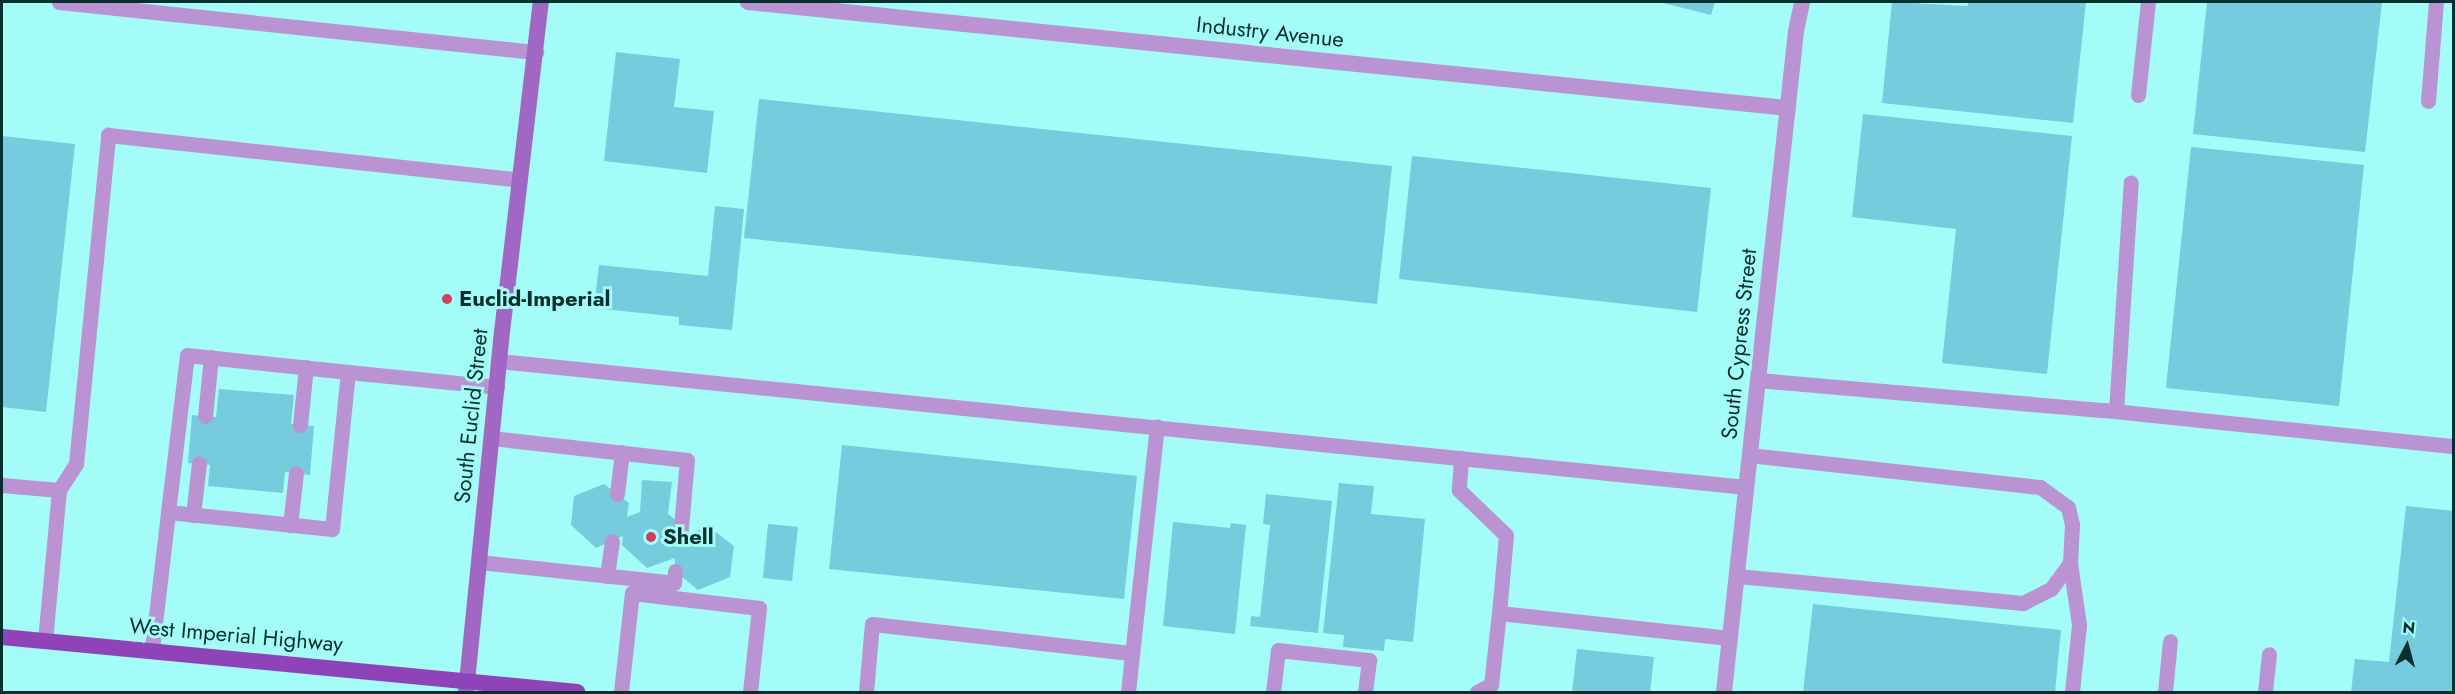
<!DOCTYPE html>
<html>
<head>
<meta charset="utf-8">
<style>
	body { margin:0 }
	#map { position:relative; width:2455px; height:694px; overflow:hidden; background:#a3fcf7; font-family:Jost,sans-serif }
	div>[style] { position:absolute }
	.building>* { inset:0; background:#76ccdc }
	.service>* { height:15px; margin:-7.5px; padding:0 7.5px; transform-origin:7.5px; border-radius:7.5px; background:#b993d2 }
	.minor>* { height:16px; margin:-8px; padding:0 8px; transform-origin:8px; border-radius:8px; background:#b993d2 }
	.secondary>* { height:16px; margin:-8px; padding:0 8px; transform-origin:8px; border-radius:8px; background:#a167c4 }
	.primary>* { height:16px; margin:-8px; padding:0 8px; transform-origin:8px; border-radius:8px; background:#8f43b9 }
	.dots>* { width:16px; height:16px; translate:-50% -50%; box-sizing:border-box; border:3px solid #a3fcf7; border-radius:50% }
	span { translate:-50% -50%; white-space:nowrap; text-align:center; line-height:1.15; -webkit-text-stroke:6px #a3fcf7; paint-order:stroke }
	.street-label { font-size:22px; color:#072f2d }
	.poi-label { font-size:22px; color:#072f2d; font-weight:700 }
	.left { translate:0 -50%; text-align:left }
	.frame { position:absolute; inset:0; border:3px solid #072f2d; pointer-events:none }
	.north { position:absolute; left:2377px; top:616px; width:60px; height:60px; -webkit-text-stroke:4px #a3fcf7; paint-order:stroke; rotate:6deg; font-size:16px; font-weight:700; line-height:24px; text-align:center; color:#072f2d }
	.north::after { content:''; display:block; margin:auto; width:21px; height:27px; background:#072f2d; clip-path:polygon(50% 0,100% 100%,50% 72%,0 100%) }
</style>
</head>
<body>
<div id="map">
	<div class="building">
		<i style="clip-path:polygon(1659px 2px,1715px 2px,1711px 15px)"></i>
		<i style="clip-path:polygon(1892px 2px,1968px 6px,1968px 2px,2086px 2px,2073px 123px,1882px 103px)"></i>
		<i style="clip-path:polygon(2207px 2px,2382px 2px,2365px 152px,2193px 134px)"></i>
		<i style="clip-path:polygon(616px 52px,680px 59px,674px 107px,714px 111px,707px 173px,604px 161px)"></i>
		<i style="clip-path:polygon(759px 99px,1392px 166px,1377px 304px,744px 238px)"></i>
		<i style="clip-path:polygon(1863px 114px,2072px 136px,2047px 374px,1942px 363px,1956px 229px,1852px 217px)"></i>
		<i style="clip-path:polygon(2px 136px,75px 144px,46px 412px,2px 407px)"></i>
		<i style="clip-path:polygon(2191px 147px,2364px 165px,2339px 406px,2166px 388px)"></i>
		<i style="clip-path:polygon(1412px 156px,1711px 188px,1697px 312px,1399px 279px)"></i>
		<i style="clip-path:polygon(715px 206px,744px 209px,732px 330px,679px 325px,679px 317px,594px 308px,599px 265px,708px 276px)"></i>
		<i style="clip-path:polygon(219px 389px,294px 395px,291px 424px,314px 426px,310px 475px,285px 472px,283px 493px,208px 486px,210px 465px,188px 463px,192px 415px,216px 417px)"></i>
		<i style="clip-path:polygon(842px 445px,1137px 476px,1124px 599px,829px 569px)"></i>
		<i style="clip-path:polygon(642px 480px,672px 482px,668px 514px,682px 525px,680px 538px,708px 526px,734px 546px,730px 577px,698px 590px,675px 571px,675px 558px,647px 568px,622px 545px,623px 536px,596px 548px,571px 525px,574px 496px,604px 484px,629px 503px,627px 517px,640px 512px)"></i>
		<i style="clip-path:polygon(1339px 483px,1374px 486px,1371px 514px,1425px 519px,1413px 642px,1385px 639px,1384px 651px,1343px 647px,1344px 635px,1323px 633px)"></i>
		<i style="clip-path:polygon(1266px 494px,1332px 501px,1318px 633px,1250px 626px,1251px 616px,1260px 617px,1270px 525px,1263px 524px)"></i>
		<i style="clip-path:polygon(2406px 506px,2454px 511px,2454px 692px,2351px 692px,2355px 659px,2389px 662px)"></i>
		<i style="clip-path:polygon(1173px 522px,1230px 528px,1231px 523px,1246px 525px,1235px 634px,1163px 626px)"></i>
		<i style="clip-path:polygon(768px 524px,798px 527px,792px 581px,763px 578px)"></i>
		<i style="clip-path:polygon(1813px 604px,2061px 630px,2055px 692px,1803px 692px)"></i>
		<i style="clip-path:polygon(1577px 649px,1654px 657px,1650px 692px,1572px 692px)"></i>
	</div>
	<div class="service">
		<i style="left:59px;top:2px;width:480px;rotate:6deg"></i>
		<i style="left:2138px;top:95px;width:94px;rotate:-83.9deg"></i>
		<i style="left:2428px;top:101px;width:99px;rotate:-85.4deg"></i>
		<i style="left:499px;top:361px;width:1253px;rotate:5.77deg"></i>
		<i style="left:1758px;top:380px;width:347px;rotate:5deg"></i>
		<i style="left:2104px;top:410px;width:352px;rotate:5.9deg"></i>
		<i style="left:2116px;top:411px;width:229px;rotate:-86.3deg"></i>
		<i style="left:205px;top:416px;width:59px;rotate:-84.2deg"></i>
		<i style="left:300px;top:425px;width:58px;rotate:-84.1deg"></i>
		<i style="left:491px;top:438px;width:197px;rotate:6.4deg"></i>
		<i style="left:687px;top:460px;width:78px;rotate:95.1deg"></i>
		<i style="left:1749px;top:455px;width:293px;rotate:6.3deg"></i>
		<i style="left:2040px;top:487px;width:34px;rotate:36deg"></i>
		<i style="left:2068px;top:507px;width:18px;rotate:77deg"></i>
		<i style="left:2072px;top:525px;width:38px;rotate:93deg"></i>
		<i style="left:2070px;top:563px;width:63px;rotate:81.7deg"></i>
		<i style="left:2079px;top:625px;width:67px;rotate:96deg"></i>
		<i style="left:1461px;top:458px;width:32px;rotate:94deg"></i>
		<i style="left:1459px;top:490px;width:65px;rotate:43.8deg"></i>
		<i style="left:1506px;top:535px;width:78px;rotate:95.1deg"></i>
		<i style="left:2px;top:485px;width:57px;rotate:5deg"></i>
		<i style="left:59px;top:490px;width:152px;rotate:95.3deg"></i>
		<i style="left:59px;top:490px;width:31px;rotate:-57deg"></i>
		<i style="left:76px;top:464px;width:331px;rotate:-84.4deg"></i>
		<i style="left:108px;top:135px;width:414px;rotate:6.2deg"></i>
		<i style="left:617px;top:494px;width:42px;rotate:-83.2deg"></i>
		<i style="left:168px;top:512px;width:158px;rotate:-83.1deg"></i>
		<i style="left:187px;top:355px;width:162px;rotate:6deg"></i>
		<i style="left:193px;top:515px;width:52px;rotate:-83.4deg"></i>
		<i style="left:290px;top:525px;width:52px;rotate:-83.4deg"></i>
		<i style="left:479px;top:562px;width:196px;rotate:6.1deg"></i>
		<i style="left:674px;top:583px;width:12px;rotate:-85deg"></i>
		<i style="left:607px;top:576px;width:35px;rotate:-82deg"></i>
		<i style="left:1737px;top:576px;width:287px;rotate:5.4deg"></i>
		<i style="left:2023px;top:603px;width:31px;rotate:-27deg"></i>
		<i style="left:2051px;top:589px;width:32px;rotate:-54deg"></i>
		<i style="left:152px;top:649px;width:138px;rotate:-83.3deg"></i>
		<i style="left:168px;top:512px;width:165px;rotate:5.9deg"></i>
		<i style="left:332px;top:529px;width:158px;rotate:-84.2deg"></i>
		<i style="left:348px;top:372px;width:150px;rotate:5.7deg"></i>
		<i style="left:621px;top:692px;width:100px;rotate:-83.7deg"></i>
		<i style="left:632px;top:593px;width:128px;rotate:6.7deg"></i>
		<i style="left:759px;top:608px;width:84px;rotate:96.1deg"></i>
		<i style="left:866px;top:692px;width:68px;rotate:-85deg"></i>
		<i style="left:872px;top:624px;width:262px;rotate:6.4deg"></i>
		<i style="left:1128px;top:692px;width:267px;rotate:-83.8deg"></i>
		<i style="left:1273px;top:692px;width:42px;rotate:-83.2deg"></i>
		<i style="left:1278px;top:650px;width:92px;rotate:6.3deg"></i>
		<i style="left:1369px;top:660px;width:32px;rotate:97deg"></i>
		<i style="left:1477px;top:692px;width:16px;rotate:-27deg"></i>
		<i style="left:1491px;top:685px;width:72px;rotate:-83.7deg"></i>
		<i style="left:1499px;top:613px;width:232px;rotate:6.2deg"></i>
		<i style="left:2165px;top:692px;width:51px;rotate:-84.4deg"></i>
		<i style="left:2265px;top:692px;width:38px;rotate:-84deg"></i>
	</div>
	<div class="minor">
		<i style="left:748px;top:2px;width:1045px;rotate:5.82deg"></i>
		<i style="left:1724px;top:692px;width:665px;rotate:-83.78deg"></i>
		<i style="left:1796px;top:31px;width:30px;rotate:-78deg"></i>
	</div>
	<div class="secondary">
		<i style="left:466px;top:692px;width:362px;rotate:-84.3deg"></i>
		<i style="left:502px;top:332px;width:332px;rotate:-83.3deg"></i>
	</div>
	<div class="primary">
		<i style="left:2px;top:637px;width:578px;rotate:5.46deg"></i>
	</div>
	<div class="dots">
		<i style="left:447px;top:299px;background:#cd3e5f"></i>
		<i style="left:651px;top:537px;background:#cd3e5f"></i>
	</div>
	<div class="street-label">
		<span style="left:1270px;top:32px;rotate:6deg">Industry Avenue</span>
		<span style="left:1739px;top:344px;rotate:-84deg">South Cypress Street</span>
		<span style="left:471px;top:416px;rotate:-84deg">South Euclid Street</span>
		<span style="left:236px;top:635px;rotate:5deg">West Imperial Highway</span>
	</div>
	<div class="poi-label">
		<span class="left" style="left:459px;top:299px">Euclid-Imperial</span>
		<span class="left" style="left:663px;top:537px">Shell</span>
	</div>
	<div class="frame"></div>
	<div class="north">N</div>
</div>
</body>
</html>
